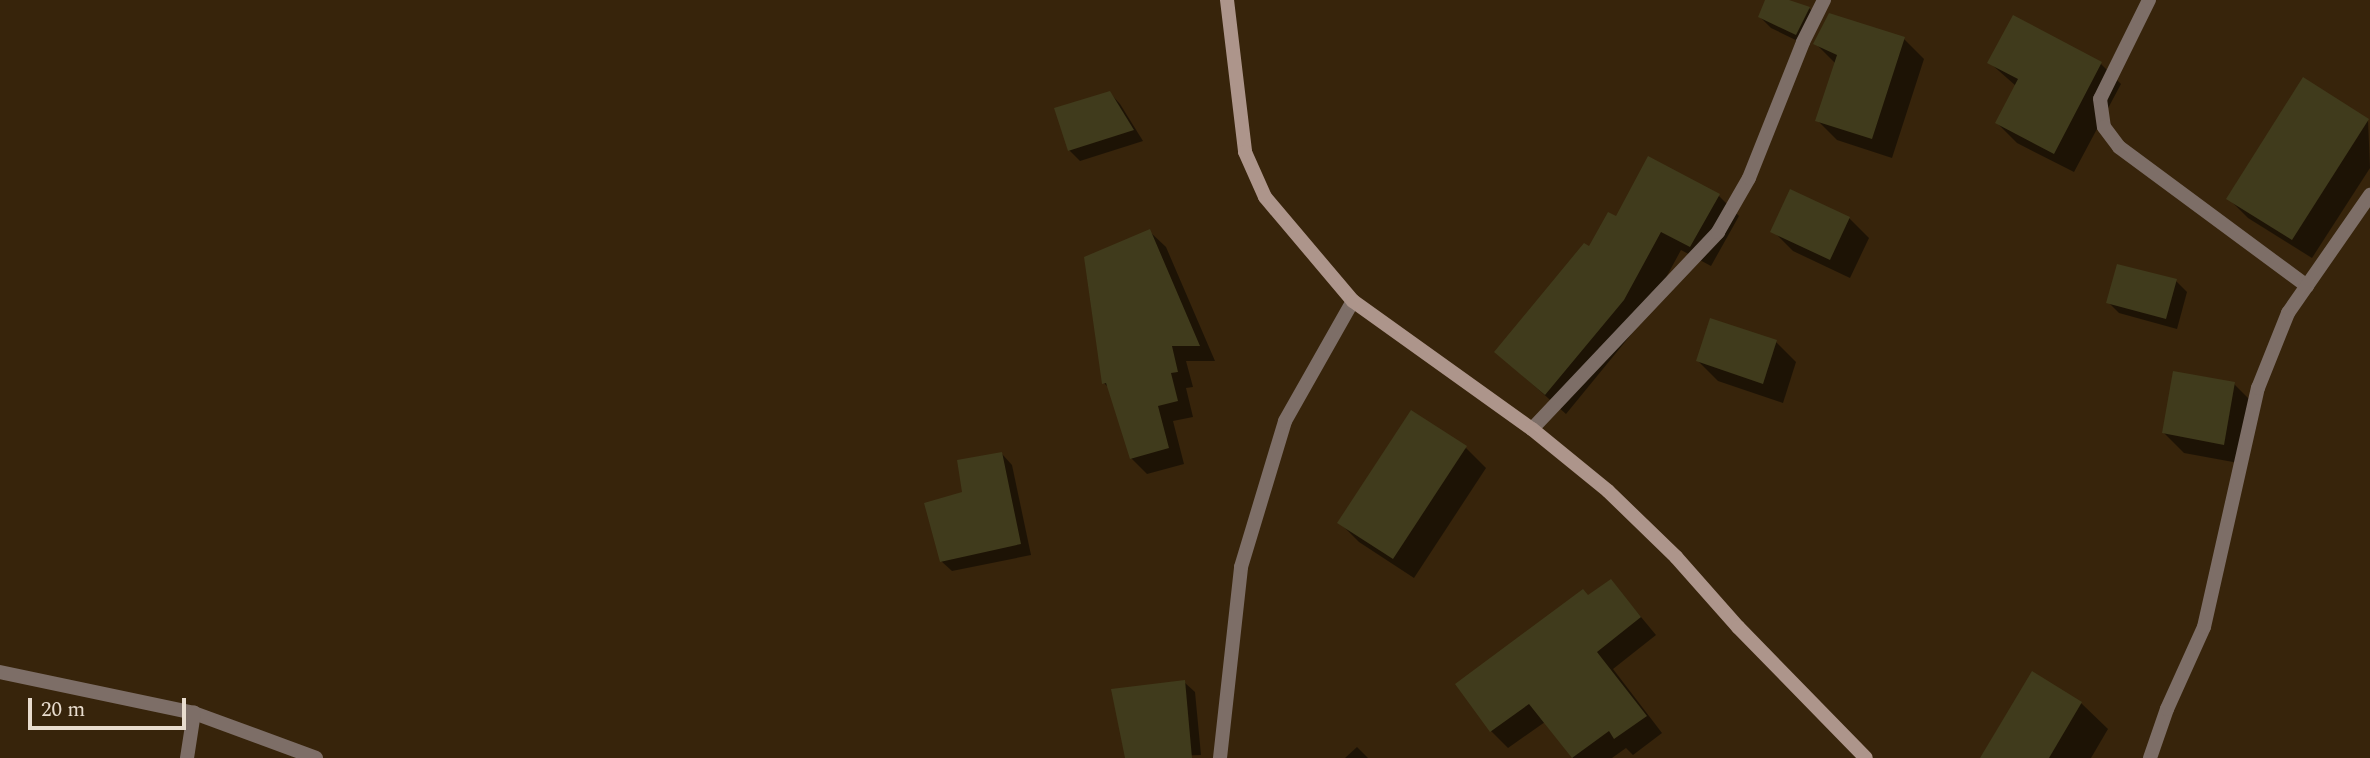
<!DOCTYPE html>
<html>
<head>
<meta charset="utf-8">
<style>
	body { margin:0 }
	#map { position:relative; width:2370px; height:758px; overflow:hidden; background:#37240b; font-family:Spectral,serif }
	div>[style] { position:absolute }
	.shadow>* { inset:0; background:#0007 }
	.building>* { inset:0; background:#403b1c }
	.street>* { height:14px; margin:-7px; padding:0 7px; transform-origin:7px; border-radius:7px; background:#7d6e67 }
	.secondary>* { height:14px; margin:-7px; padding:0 7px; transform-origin:7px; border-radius:7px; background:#ad958b }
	span { translate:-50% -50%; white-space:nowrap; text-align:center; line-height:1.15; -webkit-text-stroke:5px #37240b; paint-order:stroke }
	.scale { position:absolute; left:28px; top:698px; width:158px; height:32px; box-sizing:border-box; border:4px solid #e8dcce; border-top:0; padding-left:9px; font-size:21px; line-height:24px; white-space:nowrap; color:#e8dcce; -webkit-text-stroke:5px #37240b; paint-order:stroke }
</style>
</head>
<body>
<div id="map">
	<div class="shadow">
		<i style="clip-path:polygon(1767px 0,1784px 0,1809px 8px,1819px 19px,1806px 45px,1771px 28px,1760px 17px)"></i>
		<i style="clip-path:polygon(1904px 39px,1924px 59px,1892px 158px,1837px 140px,1817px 120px,1836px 64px,1815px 43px)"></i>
		<i style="clip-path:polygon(1990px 63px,2101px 64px,2121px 84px,2074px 172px,2017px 143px,1997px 123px,2016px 86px)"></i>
		<i style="clip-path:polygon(1110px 93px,1120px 104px,1143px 141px,1080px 161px,1069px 150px)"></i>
		<i style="clip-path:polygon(2368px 120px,2370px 168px,2312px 258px,2248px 218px,2228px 198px)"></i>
		<i style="clip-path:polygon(1719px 196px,1739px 216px,1711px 266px,1681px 250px,1643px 320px,1566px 414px,1496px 352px,1617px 219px)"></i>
		<i style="clip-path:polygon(1849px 218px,1869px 238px,1850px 278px,1793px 251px,1773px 231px)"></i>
		<i style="clip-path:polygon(1149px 231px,1166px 247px,1215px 361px,1186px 361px,1193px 387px,1186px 388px,1193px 417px,1173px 421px,1184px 464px,1147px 474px,1131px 458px,1109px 388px,1104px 383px)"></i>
		<i style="clip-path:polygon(2118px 266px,2176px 281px,2187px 292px,2177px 329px,2119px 313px,2108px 302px)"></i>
		<i style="clip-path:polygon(1776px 342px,1796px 362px,1783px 403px,1718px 381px,1698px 361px)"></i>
		<i style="clip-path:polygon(2234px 384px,2254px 404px,2244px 464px,2184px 453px,2164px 433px)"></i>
		<i style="clip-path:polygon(1466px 448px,1486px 468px,1414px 578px,1359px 542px,1339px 522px)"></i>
		<i style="clip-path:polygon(1002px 454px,1012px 465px,1031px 555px,952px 571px,941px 561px,964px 494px)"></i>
		<i style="clip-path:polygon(1611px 581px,1656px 635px,1613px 669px,1662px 733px,1633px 755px,1626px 748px,1612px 758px,1573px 758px,1545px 722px,1508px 748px,1491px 731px,1589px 597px)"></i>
		<i style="clip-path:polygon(1184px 682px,1195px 692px,1201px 755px,1127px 758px)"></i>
		<i style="clip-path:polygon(2081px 703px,2108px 729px,2091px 758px,1982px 758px)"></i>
		<i style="clip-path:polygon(1357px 747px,1368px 758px,1345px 758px)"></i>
	</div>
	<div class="building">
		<i style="clip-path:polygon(1765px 0,1789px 0,1810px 7px,1796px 35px,1758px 17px)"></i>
		<i style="clip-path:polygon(1829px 13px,1905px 37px,1872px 139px,1815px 121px,1837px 55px,1813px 44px)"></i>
		<i style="clip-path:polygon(2013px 15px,2102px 62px,2054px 154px,1995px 123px,2018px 79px,1987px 63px)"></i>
		<i style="clip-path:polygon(2303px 77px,2369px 119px,2292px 240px,2226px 199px)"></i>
		<i style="clip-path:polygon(1110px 91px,1134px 130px,1068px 151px,1054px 108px)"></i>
		<i style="clip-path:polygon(1648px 156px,1720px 194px,1690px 247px,1661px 232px,1624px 300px,1545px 395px,1494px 352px,1584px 243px,1589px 246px,1608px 212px,1616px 216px)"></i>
		<i style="clip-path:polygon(1790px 189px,1850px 217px,1830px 260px,1770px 232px)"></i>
		<i style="clip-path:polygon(1150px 229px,1200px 346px,1172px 346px,1178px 372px,1171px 373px,1178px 401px,1158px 406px,1169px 448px,1130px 459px,1106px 383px,1102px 384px,1084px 257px)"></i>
		<i style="clip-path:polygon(2117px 264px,2177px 279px,2166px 319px,2106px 303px)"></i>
		<i style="clip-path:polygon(1710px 318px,1777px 340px,1763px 384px,1696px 361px)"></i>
		<i style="clip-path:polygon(2173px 371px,2235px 382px,2224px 445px,2162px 433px)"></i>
		<i style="clip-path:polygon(1411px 410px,1467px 446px,1393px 559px,1337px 523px)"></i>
		<i style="clip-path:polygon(1002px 452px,1021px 544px,940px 562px,924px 503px,962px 492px,957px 460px)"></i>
		<i style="clip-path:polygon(1611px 579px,1641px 617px,1597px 652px,1647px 716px,1614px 739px,1609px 731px,1572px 758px,1529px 704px,1490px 732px,1455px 684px,1583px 589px,1588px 595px)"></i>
		<i style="clip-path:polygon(2032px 671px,2082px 702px,2049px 758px,1980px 758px)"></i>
		<i style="clip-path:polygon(1185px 680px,1192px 758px,1125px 758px,1111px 689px)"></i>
	</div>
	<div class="street">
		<i style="left:2149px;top:0;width:110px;rotate:116.3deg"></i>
		<i style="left:2100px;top:99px;width:28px;rotate:82deg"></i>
		<i style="left:2104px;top:127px;width:25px;rotate:53deg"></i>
		<i style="left:2119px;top:147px;width:234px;rotate:36.5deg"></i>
		<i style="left:1532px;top:429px;width:271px;rotate:-46.6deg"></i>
		<i style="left:1718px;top:232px;width:62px;rotate:-60.1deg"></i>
		<i style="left:1749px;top:178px;width:146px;rotate:-68.3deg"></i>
		<i style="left:1803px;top:42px;width:47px;rotate:-63.4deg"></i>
		<i style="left:0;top:672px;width:198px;rotate:11.9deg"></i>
		<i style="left:194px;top:713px;width:130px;rotate:20.2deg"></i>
		<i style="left:187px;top:758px;width:46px;rotate:-81.2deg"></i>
		<i style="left:1220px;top:758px;width:192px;rotate:-83.7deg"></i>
		<i style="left:1241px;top:567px;width:152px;rotate:-73.2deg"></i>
		<i style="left:1285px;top:421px;width:138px;rotate:-60.5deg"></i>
		<i style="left:2150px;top:758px;width:52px;rotate:-70.9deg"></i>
		<i style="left:2167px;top:709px;width:90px;rotate:-65.7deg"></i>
		<i style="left:2204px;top:627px;width:245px;rotate:-77.3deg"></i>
		<i style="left:2258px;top:388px;width:81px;rotate:-68.2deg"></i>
		<i style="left:2288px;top:313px;width:144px;rotate:-55.2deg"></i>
	</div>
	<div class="secondary">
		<i style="left:1227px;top:0;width:153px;rotate:83.2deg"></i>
		<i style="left:1245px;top:152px;width:49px;rotate:66deg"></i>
		<i style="left:1265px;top:197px;width:136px;rotate:49.8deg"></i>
		<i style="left:1353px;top:301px;width:220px;rotate:35.6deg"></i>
		<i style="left:1532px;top:429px;width:98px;rotate:39.2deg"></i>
		<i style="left:1608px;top:491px;width:95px;rotate:44.1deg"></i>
		<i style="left:1676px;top:557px;width:94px;rotate:48.5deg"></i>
		<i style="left:1738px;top:627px;width:183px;rotate:45.7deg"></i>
	</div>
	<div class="scale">20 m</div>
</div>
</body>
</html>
